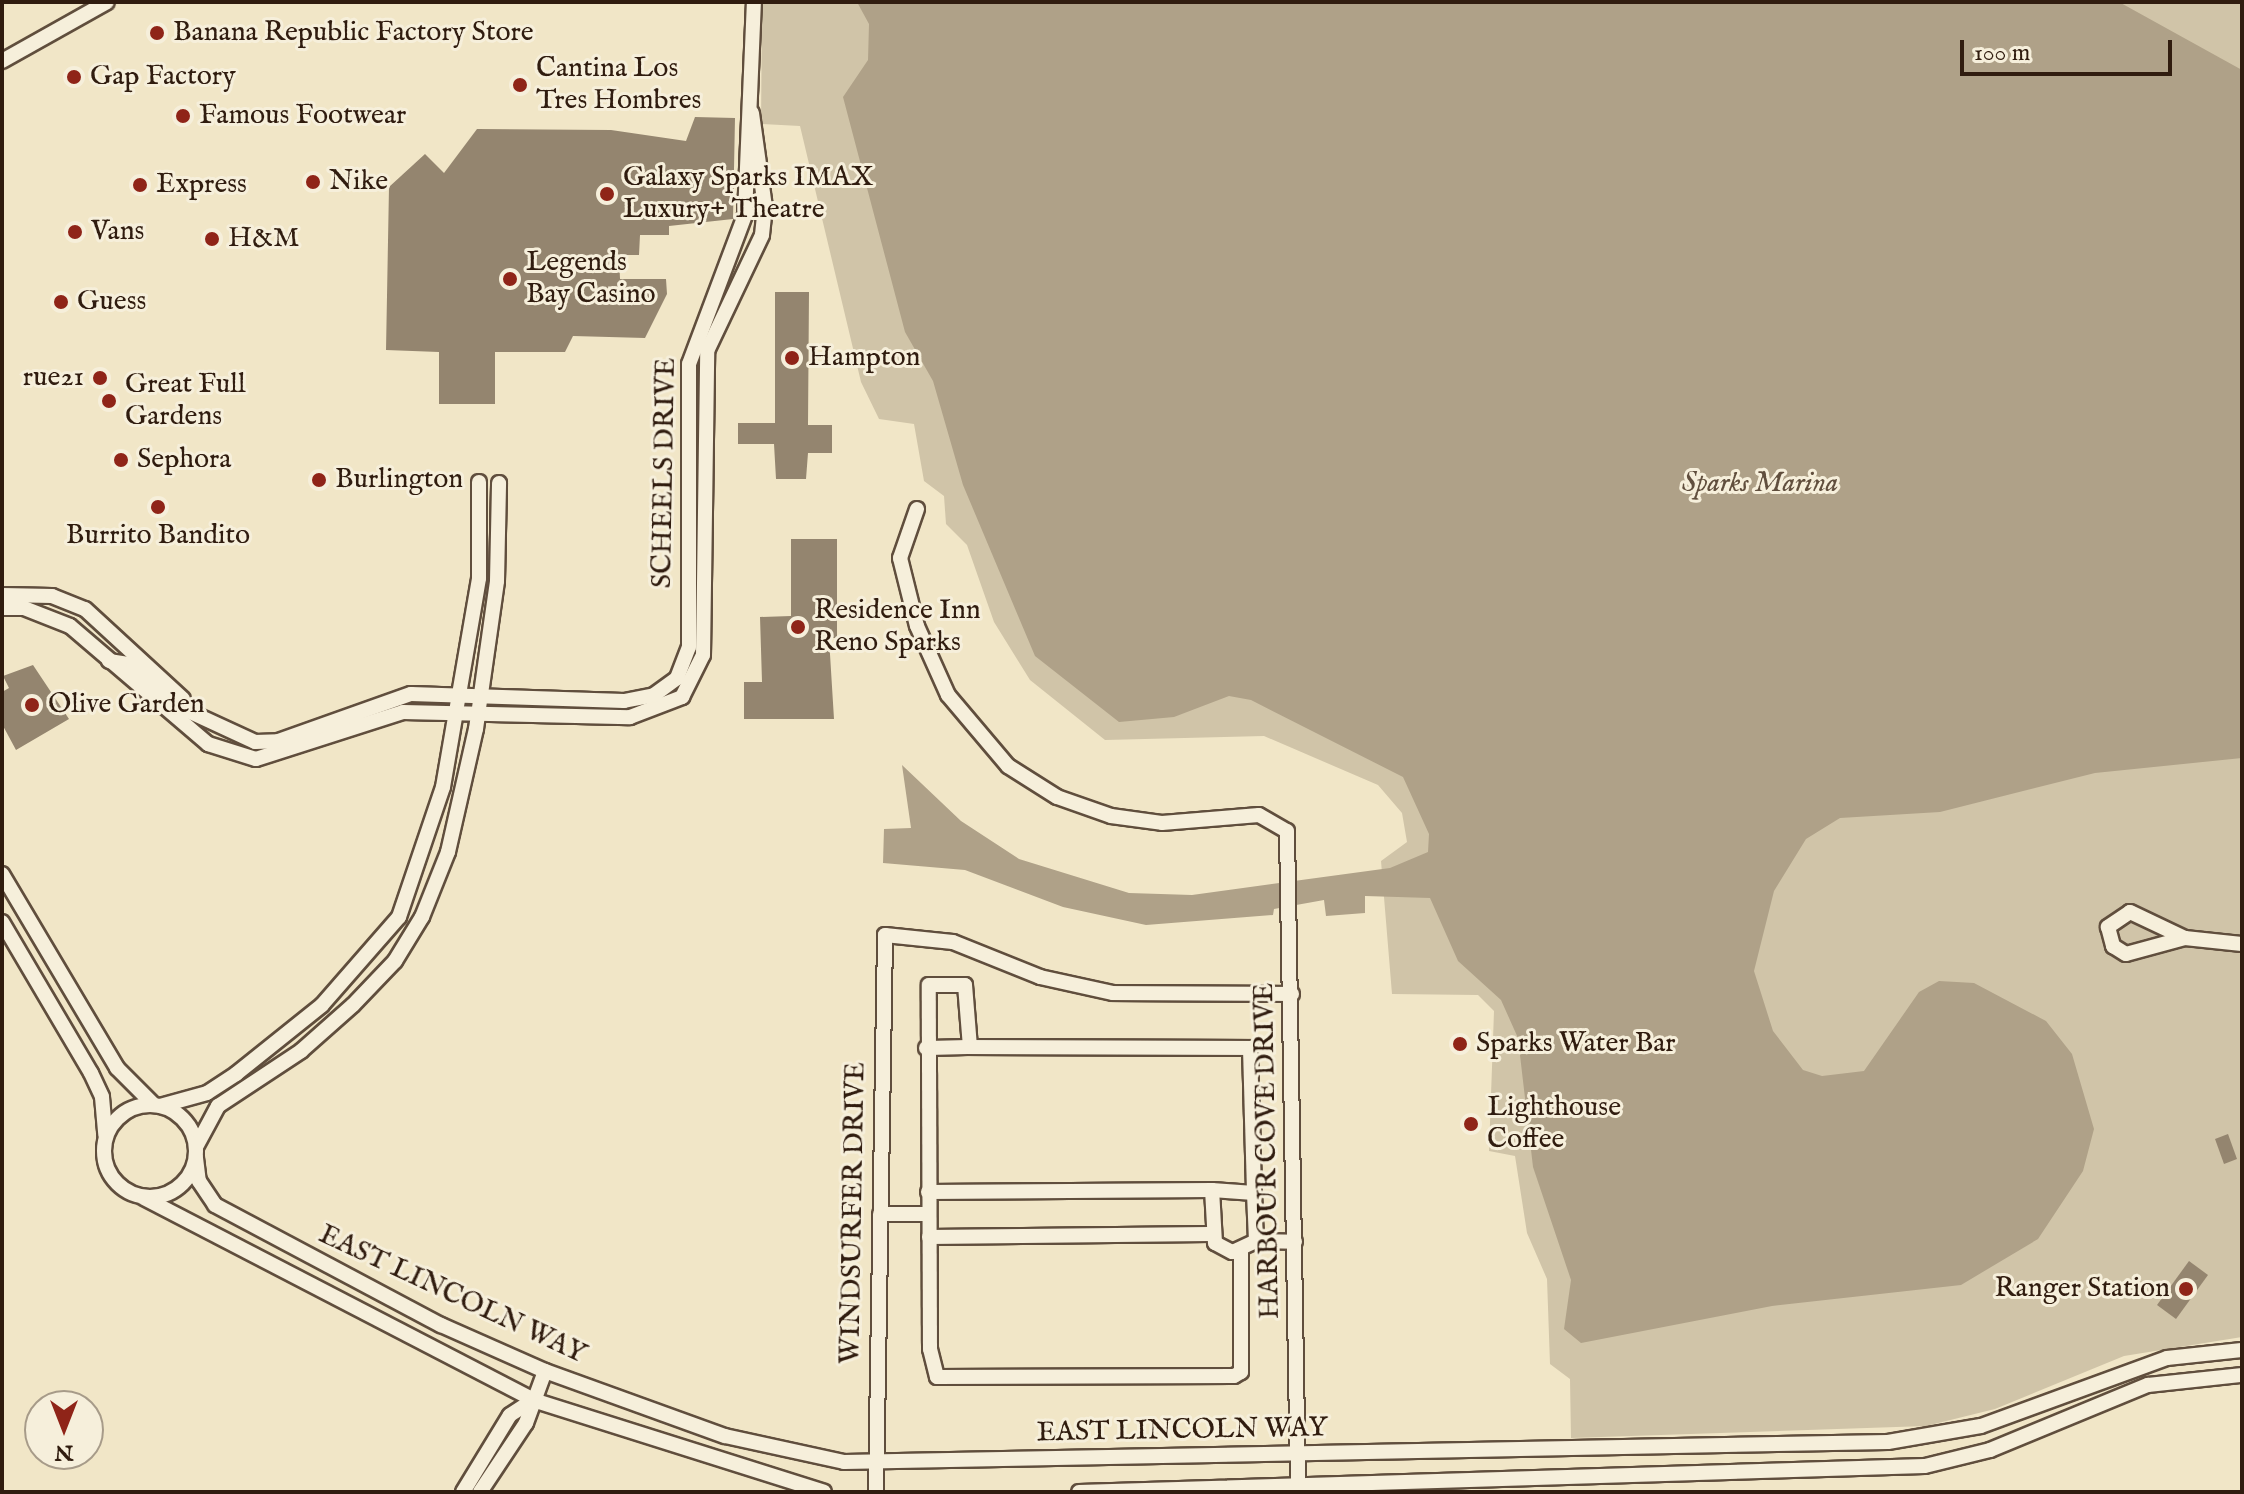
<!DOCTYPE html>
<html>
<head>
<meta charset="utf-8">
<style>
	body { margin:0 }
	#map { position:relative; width:2244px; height:1494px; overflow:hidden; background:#f1e6c7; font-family:"IM FELL English",serif }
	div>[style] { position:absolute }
	.green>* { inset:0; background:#d0c4a8 }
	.water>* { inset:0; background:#afa188 }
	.building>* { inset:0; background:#94856f }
	.roads { filter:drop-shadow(2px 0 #604e3d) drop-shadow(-2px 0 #604e3d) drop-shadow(0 2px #604e3d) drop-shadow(0 -2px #604e3d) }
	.minor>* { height:14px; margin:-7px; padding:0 7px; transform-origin:7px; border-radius:7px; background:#f6efdb }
	.minor>.ring { margin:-7px; padding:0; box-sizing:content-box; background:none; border:14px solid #f6efdb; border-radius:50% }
	.dots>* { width:22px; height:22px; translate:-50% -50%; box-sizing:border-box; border:4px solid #f6efdb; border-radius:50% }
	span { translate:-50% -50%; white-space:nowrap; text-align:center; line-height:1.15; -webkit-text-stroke:6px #f6efdb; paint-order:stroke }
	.poi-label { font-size:28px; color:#301c0f }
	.left { translate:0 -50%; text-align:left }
	.right { translate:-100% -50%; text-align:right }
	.street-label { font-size:28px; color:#301c0f }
	.park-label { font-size:28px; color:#604e3d; font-style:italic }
	.frame { position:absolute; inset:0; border:4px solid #301c0f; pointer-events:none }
	.north { position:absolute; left:24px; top:1390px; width:80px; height:80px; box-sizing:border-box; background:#f6efdb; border:2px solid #a79b89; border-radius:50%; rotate:180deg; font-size:22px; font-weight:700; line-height:32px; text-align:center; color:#301c0f }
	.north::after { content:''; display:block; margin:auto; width:28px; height:36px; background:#8f2418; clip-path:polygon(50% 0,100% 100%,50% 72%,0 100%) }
	.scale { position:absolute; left:1960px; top:40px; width:212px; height:36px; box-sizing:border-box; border:4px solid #301c0f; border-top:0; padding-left:10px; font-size:24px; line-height:28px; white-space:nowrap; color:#301c0f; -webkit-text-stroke:6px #f6efdb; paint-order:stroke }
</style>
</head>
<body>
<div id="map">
	<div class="green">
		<i style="clip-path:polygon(762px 2px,2242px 2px,2242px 1337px,2124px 1356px,1995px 1409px,1926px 1426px,1571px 1438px,1570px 1379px,1550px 1364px,1547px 1279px,1527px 1233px,1515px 1156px,1489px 1151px,1494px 1011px,1478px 995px,1392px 994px,1381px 861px,1407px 842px,1402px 813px,1378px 785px,1264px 736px,1105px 740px,1030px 680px,994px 622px,967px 545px,946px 524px,944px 496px,924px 481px,914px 424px,879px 419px,861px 382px,800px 126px,761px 124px)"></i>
	</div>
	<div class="water">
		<i style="clip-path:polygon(857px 2px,2119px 2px,2242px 70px,2242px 758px,2095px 773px,1940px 812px,1840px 818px,1806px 839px,1774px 891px,1754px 971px,1773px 1031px,1803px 1070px,1822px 1076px,1864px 1071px,1919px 992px,1939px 981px,1974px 983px,2046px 1021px,2072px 1054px,2094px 1129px,2083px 1171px,2038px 1239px,1961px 1285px,1772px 1306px,1581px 1343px,1564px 1329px,1571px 1280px,1533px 1167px,1518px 1038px,1501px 1000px,1458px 961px,1430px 898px,1365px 896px,1365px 913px,1326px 916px,1324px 900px,1274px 909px,1273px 915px,1146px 925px,1063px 907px,965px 870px,883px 863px,884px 829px,911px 828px,902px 765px,961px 821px,1019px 859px,1129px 893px,1192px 895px,1390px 868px,1428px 852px,1429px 834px,1403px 777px,1251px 700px,1229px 696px,1174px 717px,1119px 722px,1035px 656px,963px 485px,933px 381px,905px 332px,843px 97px,868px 60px,869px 24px)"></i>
	</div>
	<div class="building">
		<i style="clip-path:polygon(695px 117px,735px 118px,733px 219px,669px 226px,669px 235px,640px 235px,639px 255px,619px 255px,620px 279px,666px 279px,667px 294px,645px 338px,573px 336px,565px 352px,495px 352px,495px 404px,439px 404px,439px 352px,386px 350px,389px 187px,425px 154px,444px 173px,477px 129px,611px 130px,686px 141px)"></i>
		<i style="clip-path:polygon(775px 292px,809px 292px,808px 425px,832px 425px,832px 453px,808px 453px,806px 479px,776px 479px,774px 444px,738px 444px,738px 423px,775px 423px)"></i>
		<i style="clip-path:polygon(791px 539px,837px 539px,837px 638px,829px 638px,834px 719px,744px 719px,744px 682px,762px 682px,760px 617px,791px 616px)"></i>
		<i style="clip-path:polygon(33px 665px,69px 719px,16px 750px,2px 724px,2px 692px,9px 688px,3px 676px)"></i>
		<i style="clip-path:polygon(2228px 1134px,2237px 1159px,2224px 1164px,2215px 1139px)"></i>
		<i style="clip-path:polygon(2189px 1261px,2208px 1275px,2176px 1319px,2157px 1305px)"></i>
	</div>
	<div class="roads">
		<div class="minor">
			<i style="left:2px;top:61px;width:120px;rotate:-29.3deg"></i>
			<i style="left:917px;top:509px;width:52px;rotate:109.1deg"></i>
			<i style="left:900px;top:558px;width:70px;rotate:76deg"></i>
			<i style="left:917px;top:626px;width:76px;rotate:65.8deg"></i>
			<i style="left:948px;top:695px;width:93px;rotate:49.8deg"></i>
			<i style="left:1008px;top:766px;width:58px;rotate:32.3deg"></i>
			<i style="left:1057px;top:797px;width:57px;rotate:19.4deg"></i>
			<i style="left:1111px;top:816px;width:51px;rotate:7.8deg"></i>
			<i style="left:1162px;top:823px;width:97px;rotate:-4.7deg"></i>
			<i style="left:1259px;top:815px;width:32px;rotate:30deg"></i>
			<i style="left:1287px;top:831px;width:655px;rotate:89.04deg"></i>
			<i style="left:2px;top:595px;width:50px;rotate:1.1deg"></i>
			<i style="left:52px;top:596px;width:35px;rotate:22deg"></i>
			<i style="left:85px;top:609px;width:133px;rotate:42.6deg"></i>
			<i style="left:2px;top:608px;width:22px"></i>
			<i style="left:24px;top:608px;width:49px;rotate:21.4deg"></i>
			<i style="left:70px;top:626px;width:182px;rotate:40.5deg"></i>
			<i style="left:208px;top:744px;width:50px;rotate:17.4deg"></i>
			<i style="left:256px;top:759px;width:154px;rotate:-17.7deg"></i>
			<i style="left:403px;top:712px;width:227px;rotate:1.3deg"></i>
			<i style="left:630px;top:717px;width:56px;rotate:-21deg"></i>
			<i style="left:682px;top:697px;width:47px;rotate:-63.4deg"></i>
			<i style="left:703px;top:655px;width:304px;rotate:-89.2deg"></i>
			<i style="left:707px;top:351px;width:128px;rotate:-64.6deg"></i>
			<i style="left:762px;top:235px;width:28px;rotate:-84deg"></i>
			<i style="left:765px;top:207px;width:95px;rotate:-97.9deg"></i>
			<i style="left:109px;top:661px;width:24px;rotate:9deg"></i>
			<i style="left:133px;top:665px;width:58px;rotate:43.6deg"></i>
			<i style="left:175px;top:705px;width:88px;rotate:24.8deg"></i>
			<i style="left:255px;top:742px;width:23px;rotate:-2deg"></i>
			<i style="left:278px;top:741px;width:141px;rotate:-19.5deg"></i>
			<i style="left:411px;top:694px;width:213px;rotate:1.9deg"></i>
			<i style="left:624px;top:701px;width:31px;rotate:-11deg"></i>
			<i style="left:654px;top:695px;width:29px;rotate:-36deg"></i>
			<i style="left:677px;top:678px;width:33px;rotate:-69deg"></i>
			<i style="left:689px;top:647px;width:283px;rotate:-90deg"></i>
			<i style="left:689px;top:364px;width:159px;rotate:-69.4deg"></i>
			<i style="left:745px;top:215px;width:213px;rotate:-87.6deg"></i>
			<i style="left:2px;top:874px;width:226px;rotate:59.3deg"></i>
			<i style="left:117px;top:1068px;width:52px;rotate:45deg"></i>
			<i style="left:2px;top:922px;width:175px;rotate:59.5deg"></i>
			<i style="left:91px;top:1073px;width:26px;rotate:65deg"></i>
			<i style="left:102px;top:1097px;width:38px;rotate:85deg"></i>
			<i style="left:2185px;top:938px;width:61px;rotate:-154.7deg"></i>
			<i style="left:2130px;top:912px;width:27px;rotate:146deg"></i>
			<i style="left:2108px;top:927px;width:20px;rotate:75deg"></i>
			<i style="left:2113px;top:946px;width:15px;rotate:32deg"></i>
			<i style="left:2126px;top:954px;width:61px;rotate:-15.2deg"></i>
			<i style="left:2185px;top:938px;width:57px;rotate:6deg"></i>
			<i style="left:926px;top:1048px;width:44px;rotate:-1.3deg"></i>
			<i class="ring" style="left:104px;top:1105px;width:78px;height:78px"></i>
			<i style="left:160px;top:1106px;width:49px;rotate:-15.5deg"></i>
			<i style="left:207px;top:1093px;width:35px;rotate:-33deg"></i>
			<i style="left:236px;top:1074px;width:110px;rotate:-38.7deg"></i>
			<i style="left:322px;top:1005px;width:117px;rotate:-48.8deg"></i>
			<i style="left:399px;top:917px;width:137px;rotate:-71.3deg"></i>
			<i style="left:443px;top:787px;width:212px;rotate:-80.2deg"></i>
			<i style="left:479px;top:578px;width:96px;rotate:-90deg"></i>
			<i style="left:196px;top:1147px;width:47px;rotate:-61.8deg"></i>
			<i style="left:218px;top:1106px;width:100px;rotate:-33.5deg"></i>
			<i style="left:301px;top:1051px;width:69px;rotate:-41.5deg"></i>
			<i style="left:353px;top:1005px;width:61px;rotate:-46.3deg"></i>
			<i style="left:395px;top:961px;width:52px;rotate:-58.5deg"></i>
			<i style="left:422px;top:917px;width:70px;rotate:-68.2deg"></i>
			<i style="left:448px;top:852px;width:126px;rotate:-77.2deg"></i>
			<i style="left:476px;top:729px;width:149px;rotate:-81.9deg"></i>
			<i style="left:497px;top:581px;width:98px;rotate:-88.8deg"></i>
			<i style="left:196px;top:1158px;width:23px;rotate:83deg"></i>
			<i style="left:199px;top:1181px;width:29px;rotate:56deg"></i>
			<i style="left:215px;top:1205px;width:256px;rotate:28deg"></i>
			<i style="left:441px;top:1325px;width:114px;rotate:23.9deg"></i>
			<i style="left:545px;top:1371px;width:191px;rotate:19.9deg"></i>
			<i style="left:725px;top:1436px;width:122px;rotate:12.3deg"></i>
			<i style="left:844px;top:1462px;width:1044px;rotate:-1.1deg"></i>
			<i style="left:1888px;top:1442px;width:94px;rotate:-9.8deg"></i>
			<i style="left:1981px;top:1426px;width:198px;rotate:-20.1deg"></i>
			<i style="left:2167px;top:1358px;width:75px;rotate:-6.1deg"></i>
			<i style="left:928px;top:1192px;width:284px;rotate:-0.4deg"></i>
			<i style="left:144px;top:1198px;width:438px;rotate:27.4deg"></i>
			<i style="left:533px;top:1400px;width:305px;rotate:17.5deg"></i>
			<i style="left:880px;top:1214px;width:49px"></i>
			<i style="left:929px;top:1237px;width:280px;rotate:-0.6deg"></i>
			<i style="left:1256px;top:1241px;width:26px;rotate:155deg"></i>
			<i style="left:1232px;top:1252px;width:19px;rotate:-152deg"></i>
			<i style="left:1215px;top:1243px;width:53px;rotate:-93.2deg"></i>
			<i style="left:1212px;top:1190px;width:42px;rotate:4.1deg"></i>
			<i style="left:1254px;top:1193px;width:48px;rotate:87.6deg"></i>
			<i style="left:1256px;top:1241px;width:39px;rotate:1deg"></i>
			<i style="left:1241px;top:1251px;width:121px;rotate:90deg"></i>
			<i style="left:1241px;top:1372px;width:8px;rotate:150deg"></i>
			<i style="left:1234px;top:1376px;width:297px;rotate:179.8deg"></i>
			<i style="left:937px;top:1377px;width:29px;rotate:-104deg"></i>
			<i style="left:930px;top:1349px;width:364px;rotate:-90.2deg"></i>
			<i style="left:929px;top:985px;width:36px"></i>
			<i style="left:965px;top:985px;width:62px;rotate:85.4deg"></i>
			<i style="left:970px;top:1047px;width:280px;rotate:0.2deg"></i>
			<i style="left:1250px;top:1048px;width:145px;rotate:88.4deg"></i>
			<i style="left:463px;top:1492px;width:90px;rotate:-58.6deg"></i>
			<i style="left:510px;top:1415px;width:27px;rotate:-33deg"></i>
			<i style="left:480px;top:1492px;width:83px;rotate:-56.3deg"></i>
			<i style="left:526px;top:1423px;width:55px;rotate:-69.9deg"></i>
			<i style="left:876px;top:1492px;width:557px;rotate:-89.07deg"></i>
			<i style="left:885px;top:935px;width:68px;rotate:5.9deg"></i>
			<i style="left:953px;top:942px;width:94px;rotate:21.9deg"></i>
			<i style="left:1040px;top:977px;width:75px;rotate:12.4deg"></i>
			<i style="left:1113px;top:993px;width:179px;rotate:0.3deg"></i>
			<i style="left:1079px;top:1492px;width:846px;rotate:-1.76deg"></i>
			<i style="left:1925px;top:1466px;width:67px;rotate:-13.8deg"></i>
			<i style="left:1990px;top:1450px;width:171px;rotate:-22.4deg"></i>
			<i style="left:2148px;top:1385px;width:95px;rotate:-6.1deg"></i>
		</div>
	</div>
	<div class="dots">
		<i style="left:157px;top:33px;background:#8f2418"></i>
		<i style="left:74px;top:77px;background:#8f2418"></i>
		<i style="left:520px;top:85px;background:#8f2418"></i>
		<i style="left:183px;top:116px;background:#8f2418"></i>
		<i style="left:313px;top:182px;background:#8f2418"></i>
		<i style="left:140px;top:185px;background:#8f2418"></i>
		<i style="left:607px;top:194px;background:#8f2418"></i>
		<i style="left:75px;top:232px;background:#8f2418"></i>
		<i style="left:212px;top:239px;background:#8f2418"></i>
		<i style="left:510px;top:279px;background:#8f2418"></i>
		<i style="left:61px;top:302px;background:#8f2418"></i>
		<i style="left:792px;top:358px;background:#8f2418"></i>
		<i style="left:100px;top:378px;background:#8f2418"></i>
		<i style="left:109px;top:401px;background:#8f2418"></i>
		<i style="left:121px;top:460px;background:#8f2418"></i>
		<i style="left:319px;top:480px;background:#8f2418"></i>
		<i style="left:158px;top:507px;background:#8f2418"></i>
		<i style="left:798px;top:627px;background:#8f2418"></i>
		<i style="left:32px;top:705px;background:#8f2418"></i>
		<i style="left:1460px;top:1044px;background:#8f2418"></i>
		<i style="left:1471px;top:1124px;background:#8f2418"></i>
		<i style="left:2186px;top:1289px;background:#8f2418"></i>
	</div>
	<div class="poi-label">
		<span class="left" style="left:173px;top:33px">Banana Republic Factory Store</span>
		<span class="left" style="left:536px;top:85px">Cantina Los<br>Tres Hombres</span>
		<span class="left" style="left:90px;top:77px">Gap Factory</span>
		<span class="left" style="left:199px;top:116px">Famous Footwear</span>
		<span class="left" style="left:623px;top:194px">Galaxy Sparks IMAX<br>Luxury+ Theatre</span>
		<span class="left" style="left:329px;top:182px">Nike</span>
		<span class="left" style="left:156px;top:185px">Express</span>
		<span class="left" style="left:91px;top:232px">Vans</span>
		<span class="left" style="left:228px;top:239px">H&amp;M</span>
		<span class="left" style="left:526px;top:279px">Legends<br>Bay Casino</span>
		<span class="left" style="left:77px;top:302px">Guess</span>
		<span class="left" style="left:808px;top:358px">Hampton</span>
		<span class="right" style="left:84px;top:378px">rue21</span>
		<span class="left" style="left:125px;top:401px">Great Full<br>Gardens</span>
		<span class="left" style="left:137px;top:460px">Sephora</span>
		<span class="left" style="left:335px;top:480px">Burlington</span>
		<span style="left:158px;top:536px">Burrito Bandito</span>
		<span class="left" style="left:814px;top:627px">Residence Inn<br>Reno Sparks</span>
		<span class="left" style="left:48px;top:705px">Olive Garden</span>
		<span class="left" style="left:1476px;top:1044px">Sparks Water Bar</span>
		<span class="left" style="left:1487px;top:1124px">Lighthouse<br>Coffee</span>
		<span class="right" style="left:2170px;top:1289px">Ranger Station</span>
	</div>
	<div class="street-label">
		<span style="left:665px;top:473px;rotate:-89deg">SCHEELS DRIVE</span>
		<span style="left:1268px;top:1151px;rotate:-91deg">HARBOUR COVE DRIVE</span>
		<span style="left:854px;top:1213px;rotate:-89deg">WINDSURFER DRIVE</span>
		<span style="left:452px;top:1295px;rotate:25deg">EAST LINCOLN WAY</span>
		<span style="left:1182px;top:1431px;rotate:-1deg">EAST LINCOLN WAY</span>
	</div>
	<div class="park-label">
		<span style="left:1760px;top:484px">Sparks Marina</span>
	</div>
	<div class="frame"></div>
	<div class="north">N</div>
	<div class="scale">100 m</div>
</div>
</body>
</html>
